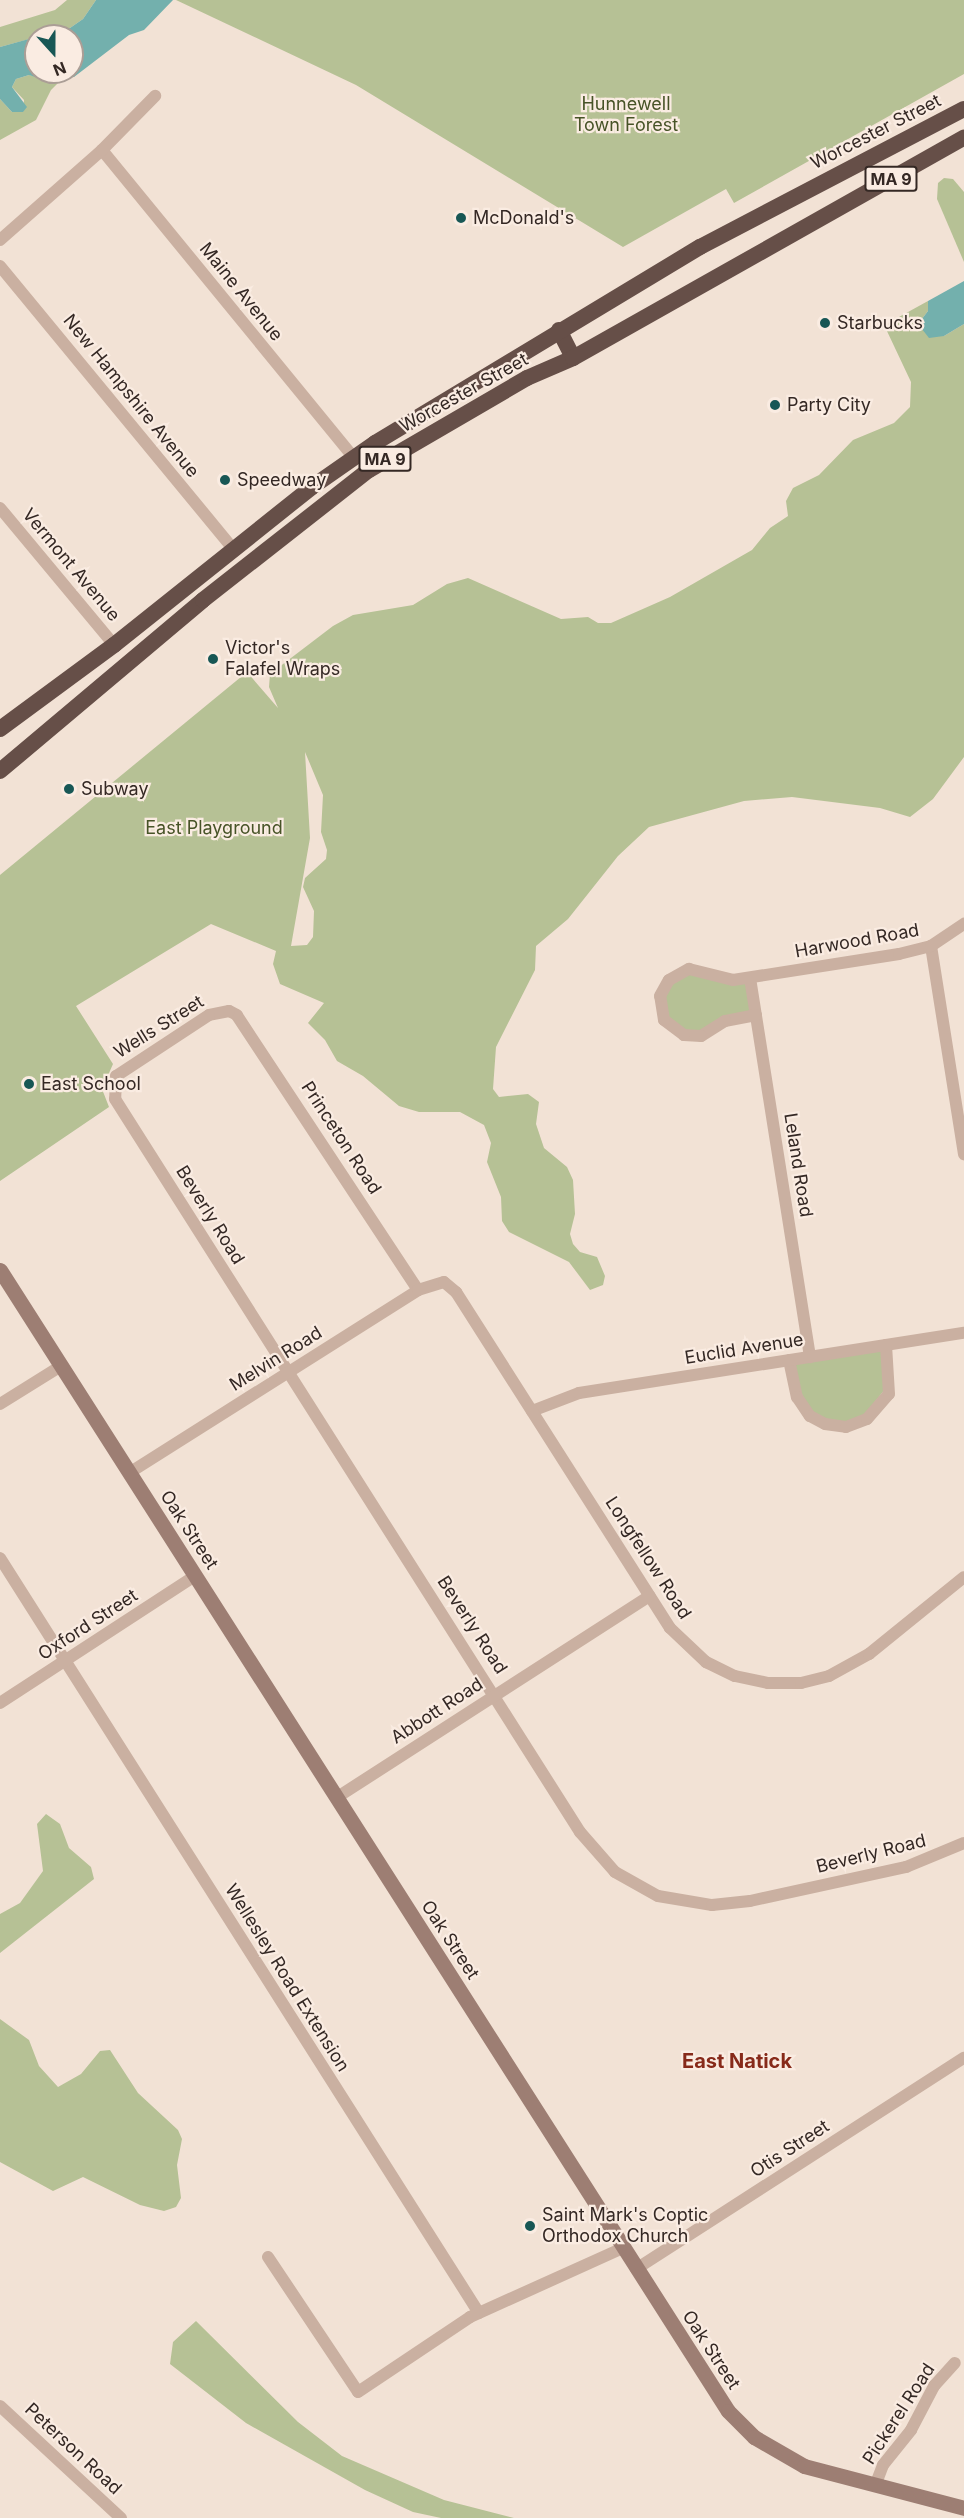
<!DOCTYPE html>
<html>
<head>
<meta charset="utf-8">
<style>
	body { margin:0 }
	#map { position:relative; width:964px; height:2518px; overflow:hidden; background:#f2e2d5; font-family:Inter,sans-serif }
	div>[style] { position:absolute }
	.green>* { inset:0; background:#b6c195 }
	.water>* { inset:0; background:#73b0ad }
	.minor>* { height:12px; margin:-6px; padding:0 6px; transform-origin:6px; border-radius:6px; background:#cab0a1 }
	.secondary>* { height:15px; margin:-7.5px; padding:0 7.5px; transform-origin:7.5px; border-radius:7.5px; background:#9d7e73 }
	.trunk>* { height:16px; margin:-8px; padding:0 8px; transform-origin:8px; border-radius:8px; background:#664f48 }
	.dots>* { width:16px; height:16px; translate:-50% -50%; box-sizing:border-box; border:3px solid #faece2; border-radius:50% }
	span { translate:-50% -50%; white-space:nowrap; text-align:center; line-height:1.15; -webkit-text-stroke:4.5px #faece2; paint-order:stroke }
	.shield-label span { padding:2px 4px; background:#faece2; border:2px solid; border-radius:4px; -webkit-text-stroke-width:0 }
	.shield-label { font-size:16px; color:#342824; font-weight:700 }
	.park-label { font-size:18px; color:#475327 }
	.street-label { font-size:18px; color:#342824 }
	.poi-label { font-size:18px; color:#342824 }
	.left { translate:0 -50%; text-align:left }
	.neighbourhood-label { font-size:20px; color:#872a1a; font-weight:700 }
	.north { position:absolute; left:24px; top:24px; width:60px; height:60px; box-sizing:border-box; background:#faece2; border:2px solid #ab9e96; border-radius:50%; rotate:159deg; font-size:16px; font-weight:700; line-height:24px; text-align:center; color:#342824 }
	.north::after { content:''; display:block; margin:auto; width:21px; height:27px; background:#185755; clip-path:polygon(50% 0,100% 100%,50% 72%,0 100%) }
</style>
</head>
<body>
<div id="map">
	<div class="green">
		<i style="clip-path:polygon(67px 0,96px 0,83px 19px,70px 28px,0 47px,0 27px,55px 10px)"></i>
		<i style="clip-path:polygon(176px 0,964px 0,964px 74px,734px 203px,726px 189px,623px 247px,356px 85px)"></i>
		<i style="clip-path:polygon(29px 75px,61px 80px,51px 90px,36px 120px,0 140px,0 99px,12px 112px,23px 112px,24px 100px,12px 87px,16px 79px)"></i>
		<i style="clip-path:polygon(944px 178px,953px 179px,964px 192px,964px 262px,937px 199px,938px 183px)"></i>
		<i style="clip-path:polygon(evenodd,928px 301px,928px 311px,918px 324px,944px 336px,964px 324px,964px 757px,933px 799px,910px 817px,880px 808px,792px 797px,744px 801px,649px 827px,618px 856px,568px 919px,536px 946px,535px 970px,496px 1047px,493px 1089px,499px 1097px,528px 1094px,539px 1102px,536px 1124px,544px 1148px,567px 1167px,573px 1180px,575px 1214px,570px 1234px,573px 1244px,580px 1252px,597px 1257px,605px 1276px,603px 1285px,590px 1290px,569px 1262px,509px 1232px,502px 1221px,501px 1197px,487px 1162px,491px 1143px,484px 1125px,460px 1112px,419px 1112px,399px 1106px,363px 1076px,337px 1061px,325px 1040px,308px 1023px,324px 1003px,280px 984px,273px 964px,276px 951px,211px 924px,76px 1006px,113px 1064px,102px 1089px,109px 1107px,0 1181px,0 875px,247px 672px,278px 708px,269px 687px,270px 674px,333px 626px,353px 615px,413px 605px,447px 584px,468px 578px,561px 619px,588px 617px,598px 623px,611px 623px,670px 597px,752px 550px,770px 528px,788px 516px,786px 501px,793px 488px,819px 475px,853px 440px,894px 423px,910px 407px,911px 382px,886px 329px,888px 323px,928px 301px,305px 752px,323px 795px,321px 832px,327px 850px,326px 859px,305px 878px,303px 887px,314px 911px,313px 937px,307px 945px,291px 946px,310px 838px,305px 752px)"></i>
		<i style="clip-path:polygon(681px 971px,750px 978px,756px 1015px,710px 1032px,676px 1032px,660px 1003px)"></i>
		<i style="clip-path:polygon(886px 1345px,890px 1383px,857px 1424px,810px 1416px,789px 1360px)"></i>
		<i style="clip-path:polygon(46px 1814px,60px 1824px,69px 1848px,91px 1867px,94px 1879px,0 1953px,0 1914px,20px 1903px,43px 1871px,37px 1824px)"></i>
		<i style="clip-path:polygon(0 2019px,29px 2040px,39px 2066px,58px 2087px,81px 2074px,100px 2051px,110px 2050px,138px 2093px,178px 2130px,182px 2139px,177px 2165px,181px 2198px,176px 2207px,164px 2211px,140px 2205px,83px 2177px,53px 2191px,0 2162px)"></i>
		<i style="clip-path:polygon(196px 2321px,298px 2422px,342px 2456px,444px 2500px,514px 2518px,441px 2518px,413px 2512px,365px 2490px,246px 2423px,170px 2364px,173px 2342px)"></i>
	</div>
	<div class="water">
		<i style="clip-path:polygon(96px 0,173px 0,144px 30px,129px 35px,74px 77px,45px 80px,29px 75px,16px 79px,12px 87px,27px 107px,23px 112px,12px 112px,0 99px,0 47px,36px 37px,36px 72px,72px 72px,72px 36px,44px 36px,70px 28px,83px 19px)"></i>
		<i style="clip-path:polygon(964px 281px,964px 324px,944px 336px,929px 338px,918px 324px,928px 311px,928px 301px)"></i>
	</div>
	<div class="minor">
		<i style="left:102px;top:150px;width:397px;rotate:50.7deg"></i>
		<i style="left:0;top:240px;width:136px;rotate:-41.4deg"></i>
		<i style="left:102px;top:150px;width:76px;rotate:-45.5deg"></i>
		<i style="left:0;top:266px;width:368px;rotate:50.5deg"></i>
		<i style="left:0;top:508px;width:178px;rotate:50.2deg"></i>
		<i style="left:931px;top:946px;width:211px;rotate:81deg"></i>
		<i style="left:750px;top:978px;width:384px;rotate:81deg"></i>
		<i style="left:756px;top:1015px;width:32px;rotate:169deg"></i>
		<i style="left:725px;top:1021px;width:28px;rotate:148deg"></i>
		<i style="left:701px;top:1036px;width:17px;rotate:-177deg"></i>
		<i style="left:684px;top:1035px;width:25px;rotate:-143deg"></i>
		<i style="left:664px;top:1020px;width:24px;rotate:-99deg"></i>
		<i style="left:660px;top:996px;width:18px;rotate:-61deg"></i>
		<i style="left:669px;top:980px;width:23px;rotate:-29deg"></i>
		<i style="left:689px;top:969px;width:45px;rotate:14deg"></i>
		<i style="left:733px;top:980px;width:168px;rotate:-8.9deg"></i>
		<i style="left:899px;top:954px;width:33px;rotate:-14deg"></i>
		<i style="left:931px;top:946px;width:40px;rotate:-34deg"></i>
		<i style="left:418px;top:1290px;width:329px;rotate:-123.4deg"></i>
		<i style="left:237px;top:1015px;width:9px;rotate:-153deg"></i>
		<i style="left:229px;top:1011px;width:20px;rotate:169deg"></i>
		<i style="left:209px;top:1015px;width:111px;rotate:146.7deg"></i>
		<i style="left:116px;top:1076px;width:23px;rotate:92deg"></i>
		<i style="left:115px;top:1099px;width:868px;rotate:57.61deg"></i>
		<i style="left:580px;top:1832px;width:53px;rotate:48.8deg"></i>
		<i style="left:615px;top:1872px;width:49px;rotate:29.2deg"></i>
		<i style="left:658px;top:1896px;width:55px;rotate:9.5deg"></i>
		<i style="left:712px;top:1905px;width:38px;rotate:-6deg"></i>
		<i style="left:750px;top:1901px;width:160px;rotate:-12.3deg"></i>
		<i style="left:906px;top:1867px;width:63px;rotate:-22.5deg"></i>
		<i style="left:789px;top:1360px;width:38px;rotate:78deg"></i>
		<i style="left:797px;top:1397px;width:23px;rotate:56deg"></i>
		<i style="left:810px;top:1416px;width:17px;rotate:28deg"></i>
		<i style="left:825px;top:1424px;width:21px;rotate:8deg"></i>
		<i style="left:846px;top:1427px;width:22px;rotate:-21deg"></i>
		<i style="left:867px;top:1419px;width:33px;rotate:-49deg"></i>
		<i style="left:889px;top:1394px;width:49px;rotate:-93.5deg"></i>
		<i style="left:0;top:1404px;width:72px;rotate:-31.9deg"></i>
		<i style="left:532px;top:1411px;width:50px;rotate:-21deg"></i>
		<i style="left:579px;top:1393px;width:390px;rotate:-8.9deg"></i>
		<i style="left:129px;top:1473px;width:342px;rotate:-32.3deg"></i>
		<i style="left:418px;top:1290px;width:27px;rotate:-17deg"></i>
		<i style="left:444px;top:1282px;width:16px;rotate:40deg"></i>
		<i style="left:456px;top:1292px;width:398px;rotate:57.5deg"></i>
		<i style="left:670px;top:1628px;width:50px;rotate:43.4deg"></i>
		<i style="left:706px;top:1662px;width:32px;rotate:26deg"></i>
		<i style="left:735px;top:1676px;width:34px;rotate:12deg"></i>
		<i style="left:768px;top:1683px;width:33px"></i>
		<i style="left:801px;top:1683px;width:29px;rotate:-14deg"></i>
		<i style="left:829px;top:1676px;width:46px;rotate:-28.8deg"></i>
		<i style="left:869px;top:1654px;width:122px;rotate:-39deg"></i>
		<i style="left:0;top:1558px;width:894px;rotate:57.61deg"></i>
		<i style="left:0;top:1703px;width:233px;rotate:-33.1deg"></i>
		<i style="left:336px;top:1798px;width:373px;rotate:-32.8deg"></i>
		<i style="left:268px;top:2257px;width:162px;rotate:56.3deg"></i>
		<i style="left:358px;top:2392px;width:135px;rotate:-33.8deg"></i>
		<i style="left:470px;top:2317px;width:168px;rotate:-24.3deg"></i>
		<i style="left:636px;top:2269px;width:390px;rotate:-32.8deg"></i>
		<i style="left:0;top:2406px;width:165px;rotate:42.8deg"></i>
		<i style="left:875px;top:2486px;width:22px;rotate:-69deg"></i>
		<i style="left:883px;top:2465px;width:45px;rotate:-51.3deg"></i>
		<i style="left:911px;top:2430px;width:50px;rotate:-62.4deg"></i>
		<i style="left:934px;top:2386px;width:31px;rotate:-48deg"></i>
	</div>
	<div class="secondary">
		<i style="left:0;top:1270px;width:1353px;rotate:57.46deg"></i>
		<i style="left:728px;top:2411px;width:37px;rotate:45deg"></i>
		<i style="left:754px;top:2437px;width:58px;rotate:30.1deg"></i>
		<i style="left:804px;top:2466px;width:165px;rotate:14.7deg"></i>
	</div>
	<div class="trunk">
		<i style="left:559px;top:330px;width:31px;rotate:63deg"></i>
		<i style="left:0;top:729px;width:142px;rotate:-36.4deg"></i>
		<i style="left:114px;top:645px;width:253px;rotate:-38.6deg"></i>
		<i style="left:312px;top:487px;width:77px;rotate:-34.9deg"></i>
		<i style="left:375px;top:443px;width:380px;rotate:-31.1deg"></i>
		<i style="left:700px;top:247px;width:298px;rotate:-27.6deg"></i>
		<i style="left:0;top:771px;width:265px;rotate:-40.1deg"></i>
		<i style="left:203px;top:600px;width:211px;rotate:-38.1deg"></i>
		<i style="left:369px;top:470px;width:183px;rotate:-30.2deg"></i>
		<i style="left:527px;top:378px;width:50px;rotate:-23.5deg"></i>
		<i style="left:573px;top:358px;width:449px;rotate:-29.4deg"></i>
	</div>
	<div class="dots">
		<i style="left:461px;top:218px;background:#185755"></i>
		<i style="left:825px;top:323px;background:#185755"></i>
		<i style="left:775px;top:405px;background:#185755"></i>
		<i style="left:225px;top:480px;background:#185755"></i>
		<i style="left:213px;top:659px;background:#185755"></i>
		<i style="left:69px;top:789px;background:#185755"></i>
		<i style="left:29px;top:1084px;background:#185755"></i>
		<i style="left:530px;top:2226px;background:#185755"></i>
	</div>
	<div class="shield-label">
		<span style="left:891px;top:179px">MA 9</span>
		<span style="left:385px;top:459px">MA 9</span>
	</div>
	<div class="park-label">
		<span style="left:626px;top:115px">Hunnewell<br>Town Forest</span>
		<span style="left:214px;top:828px">East Playground</span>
	</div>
	<div class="street-label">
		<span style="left:876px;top:132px;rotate:-27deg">Worcester Street</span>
		<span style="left:241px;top:292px;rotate:51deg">Maine Avenue</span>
		<span style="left:464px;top:393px;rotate:-29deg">Worcester Street</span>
		<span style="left:131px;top:396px;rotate:51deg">New Hampshire Avenue</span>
		<span style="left:71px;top:565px;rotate:50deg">Vermont Avenue</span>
		<span style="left:857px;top:941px;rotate:-10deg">Harwood Road</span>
		<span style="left:159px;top:1027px;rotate:-32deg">Wells Street</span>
		<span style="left:341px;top:1138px;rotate:57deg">Princeton Road</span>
		<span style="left:798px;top:1165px;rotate:81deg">Leland Road</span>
		<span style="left:210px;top:1215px;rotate:58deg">Beverly Road</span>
		<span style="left:744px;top:1349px;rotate:-9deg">Euclid Avenue</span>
		<span style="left:276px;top:1359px;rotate:-32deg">Melvin Road</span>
		<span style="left:189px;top:1530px;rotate:57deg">Oak Street</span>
		<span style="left:648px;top:1558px;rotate:57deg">Longfellow Road</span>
		<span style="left:88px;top:1625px;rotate:-33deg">Oxford Street</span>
		<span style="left:472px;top:1625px;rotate:57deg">Beverly Road</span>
		<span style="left:437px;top:1711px;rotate:-33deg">Abbott Road</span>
		<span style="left:871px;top:1854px;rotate:-14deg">Beverly Road</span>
		<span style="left:450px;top:1940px;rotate:57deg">Oak Street</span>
		<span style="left:287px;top:1978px;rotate:58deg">Wellesley Road Extension</span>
		<span style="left:790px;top:2149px;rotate:-33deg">Otis Street</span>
		<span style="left:711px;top:2350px;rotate:57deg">Oak Street</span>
		<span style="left:899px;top:2414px;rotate:-57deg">Pickerel Road</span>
		<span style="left:73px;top:2449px;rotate:43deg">Peterson Road</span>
	</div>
	<div class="poi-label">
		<span class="left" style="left:473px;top:218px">McDonald's</span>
		<span class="left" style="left:837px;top:323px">Starbucks</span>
		<span class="left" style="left:787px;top:405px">Party City</span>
		<span class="left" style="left:237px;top:480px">Speedway</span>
		<span class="left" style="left:225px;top:659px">Victor's<br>Falafel Wraps</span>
		<span class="left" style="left:81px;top:789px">Subway</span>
		<span class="left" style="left:41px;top:1084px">East School</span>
		<span class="left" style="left:542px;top:2226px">Saint Mark's Coptic<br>Orthodox Church</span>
	</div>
	<div class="neighbourhood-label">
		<span style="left:737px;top:2061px">East Natick</span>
	</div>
	<div class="north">N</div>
</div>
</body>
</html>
